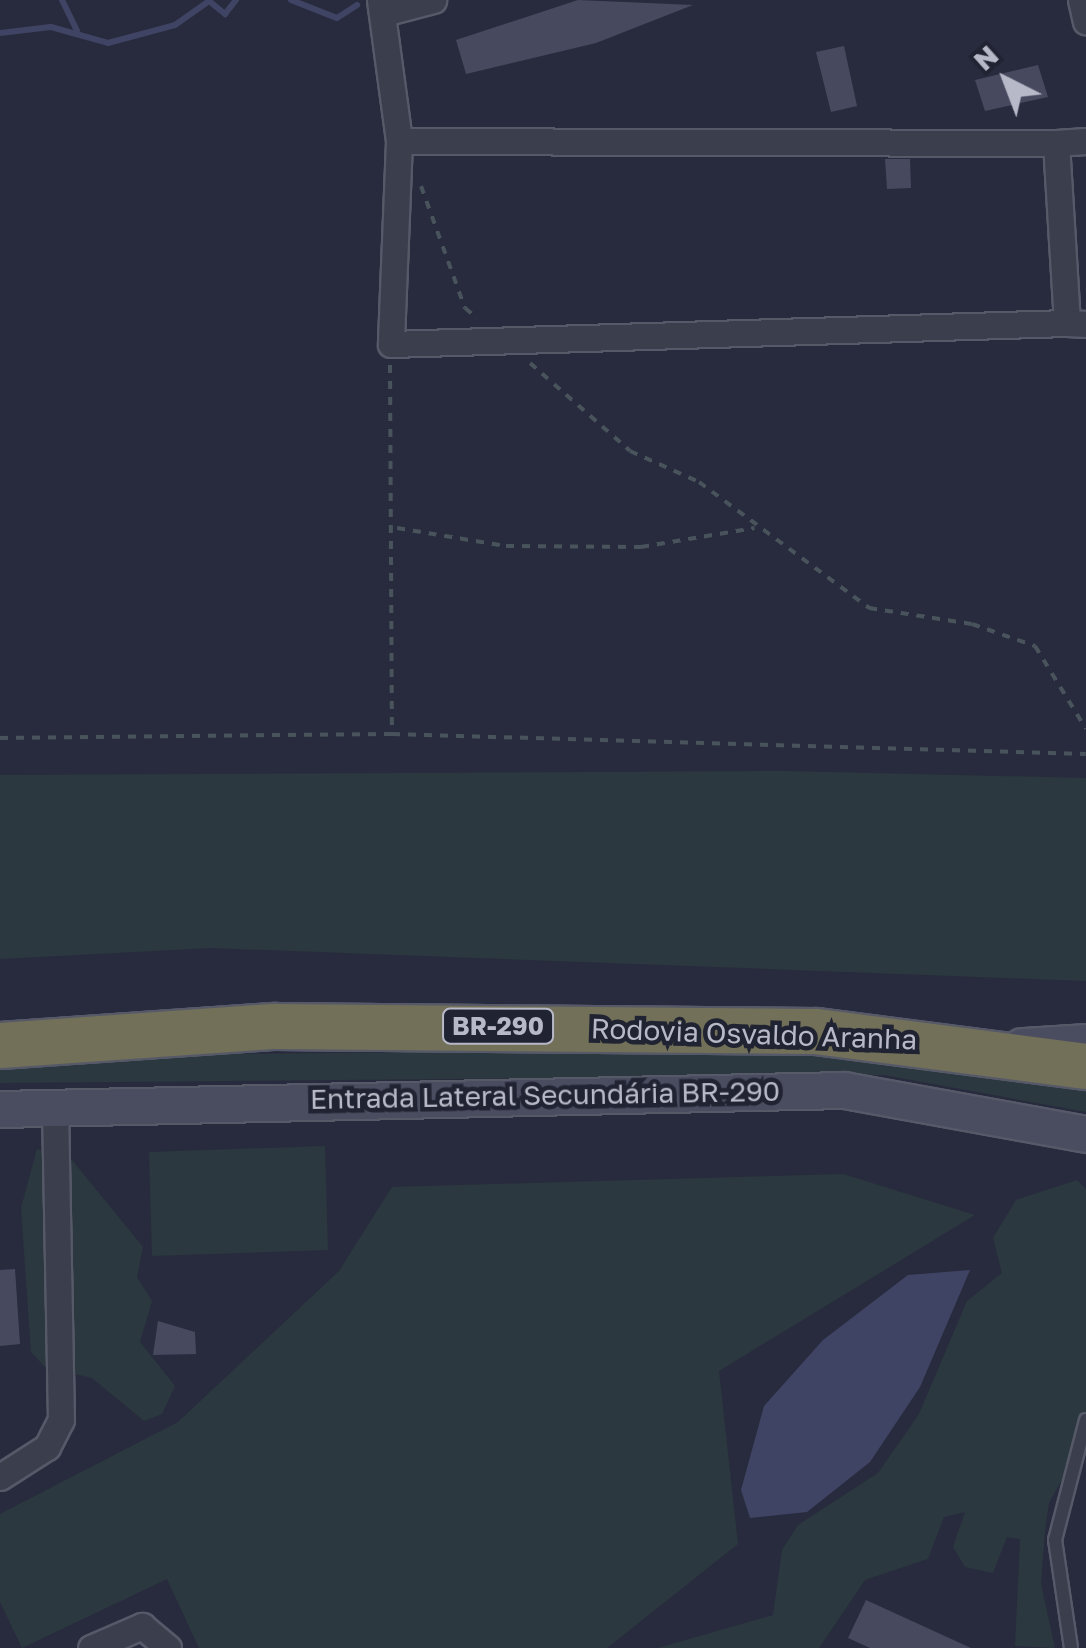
<!DOCTYPE html>
<html>
<head>
<meta charset="utf-8">
<style>
	body { margin:0 }
	#map { position:relative; width:1086px; height:1648px; overflow:hidden; background:#282b3d; font-family:"Golos Text",sans-serif }
	div>[style] { position:absolute }
	.green>* { inset:0; background:#2b383f }
	.water>* { inset:0; background:#404464 }
	.stream>* { height:6px; margin:-3px; padding:0 3px; transform-origin:3px; border-radius:3px; background:#404464 }
	.building>* { inset:0; background:#474a5f }
	.path>* { height:4px; margin-top:-2px; transform-origin:0; background:repeating-linear-gradient(90deg,#48535b 0 8px,transparent 0 16px) }
	.roads { filter:drop-shadow(2px 0 #565968) drop-shadow(-2px 0 #565968) drop-shadow(0 2px #565968) drop-shadow(0 -2px #565968) }
	.lane>* { height:12px; margin:-6px; padding:0 6px; transform-origin:6px; border-radius:6px; background:#3b3e4d }
	.street>* { height:25px; margin:-12.5px; padding:0 12.5px; transform-origin:12.5px; border-radius:12.5px; background:#3b3e4d }
	.secondary>* { height:35px; margin:-17.5px; padding:0 17.5px; transform-origin:17.5px; border-radius:17.5px; background:#4a4c60 }
	.highway>* { height:45px; margin:-22.5px; padding:0 22.5px; transform-origin:22.5px; border-radius:22.5px; background:#727059 }
	span { translate:-50% -50%; white-space:nowrap; text-align:center; line-height:1.15; -webkit-text-stroke:9px #202332; paint-order:stroke }
	.shield-label span { padding:2px 8px; background:#202332; border:2px solid; border-radius:8px; -webkit-text-stroke-width:0 }
	.shield-label { font-size:25px; color:#b8b9c8; font-weight:700 }
	.street-label { font-size:28px; color:#b8b9c8 }
	.north { position:absolute; left:956px; top:30px; width:100px; height:100px; -webkit-text-stroke:8px #202332; paint-order:stroke; rotate:318deg; font-size:28px; font-weight:700; line-height:40px; text-align:center; color:#b8b9c8 }
	.north::after { content:''; display:block; margin:auto; width:35px; height:45px; background:#b8b9c8; clip-path:polygon(50% 0,100% 100%,50% 72%,0 100%) }
</style>
</head>
<body>
<div id="map">
	<div class="green">
		<i style="clip-path:polygon(785px 771px,1086px 778px,1086px 981px,211px 948px,0 959px,0 775px)"></i>
		<i style="clip-path:polygon(767px 1049px,1086px 1085px,1086px 1112px,884px 1075px,0 1083px,0 1056px)"></i>
		<i style="clip-path:polygon(325px 1146px,328px 1250px,152px 1256px,149px 1152px)"></i>
		<i style="clip-path:polygon(37px 1149px,72px 1160px,143px 1247px,137px 1277px,152px 1301px,140px 1342px,175px 1386px,162px 1414px,144px 1421px,92px 1378px,45px 1367px,31px 1352px,21px 1208px)"></i>
		<i style="clip-path:polygon(843px 1174px,975px 1215px,719px 1371px,738px 1544px,607px 1648px,199px 1648px,167px 1579px,22px 1648px,0 1602px,0 1514px,178px 1422px,339px 1271px,392px 1187px)"></i>
		<i style="clip-path:polygon(1077px 1180px,1086px 1189px,1086px 1436px,1049px 1503px,1045px 1531px,1041px 1584px,1055px 1648px,1015px 1646px,1020px 1539px,1007px 1537px,993px 1573px,965px 1567px,953px 1547px,965px 1512px,944px 1517px,928px 1559px,865px 1580px,819px 1648px,658px 1648px,773px 1615px,782px 1550px,798px 1525px,878px 1473px,919px 1414px,967px 1301px,1002px 1273px,993px 1238px,1016px 1200px)"></i>
	</div>
	<div class="water">
		<i style="clip-path:polygon(970px 1270px,920px 1387px,870px 1462px,807px 1512px,750px 1518px,741px 1490px,764px 1406px,823px 1340px,908px 1275px)"></i>
	</div>
	<div class="stream">
		<i style="left:62px;top:0;width:34px;rotate:64deg"></i>
		<i style="left:291px;top:0;width:49px;rotate:21.4deg"></i>
		<i style="left:337px;top:18px;width:24px;rotate:-33deg"></i>
		<i style="left:0;top:33px;width:51px;rotate:-6.7deg"></i>
		<i style="left:51px;top:27px;width:59px;rotate:15.7deg"></i>
		<i style="left:108px;top:43px;width:69px;rotate:-15deg"></i>
		<i style="left:175px;top:25px;width:42px;rotate:-35.2deg"></i>
		<i style="left:209px;top:1px;width:21px;rotate:39deg"></i>
		<i style="left:225px;top:14px;width:18px;rotate:-52deg"></i>
	</div>
	<div class="building">
		<i style="clip-path:polygon(578px 0,693px 5px,596px 43px,466px 74px,456px 40px)"></i>
		<i style="clip-path:polygon(844px 46px,857px 106px,831px 112px,816px 52px)"></i>
		<i style="clip-path:polygon(1038px 65px,1048px 97px,985px 111px,975px 80px)"></i>
		<i style="clip-path:polygon(885px 159px,910px 159px,911px 188px,887px 189px)"></i>
		<i style="clip-path:polygon(15px 1269px,20px 1344px,0 1346px,0 1270px)"></i>
		<i style="clip-path:polygon(158px 1321px,195px 1332px,196px 1354px,153px 1355px)"></i>
		<i style="clip-path:polygon(866px 1600px,971px 1648px,870px 1648px,848px 1638px)"></i>
	</div>
	<div class="path">
		<i style="left:421px;top:186px;width:130px;rotate:70.2deg"></i>
		<i style="left:465px;top:308px;width:16px;rotate:40deg"></i>
		<i style="left:530px;top:363px;width:133px;rotate:41.3deg"></i>
		<i style="left:630px;top:451px;width:76px;rotate:24.2deg"></i>
		<i style="left:699px;top:482px;width:212px;rotate:36.5deg"></i>
		<i style="left:869px;top:608px;width:104px;rotate:8.8deg"></i>
		<i style="left:972px;top:624px;width:67px;rotate:19.2deg"></i>
		<i style="left:1035px;top:646px;width:97px;rotate:58.4deg"></i>
		<i style="left:390px;top:365px;width:369px;rotate:89.7deg"></i>
		<i style="left:397px;top:528px;width:110px;rotate:9.4deg"></i>
		<i style="left:506px;top:546px;width:135px;rotate:0.4deg"></i>
		<i style="left:641px;top:547px;width:115px;rotate:-9.5deg"></i>
		<i style="left:0;top:738px;width:392px;rotate:-0.6deg"></i>
		<i style="left:392px;top:734px;width:694px;rotate:1.65deg"></i>
	</div>
	<div class="roads">
		<div class="lane">
			<i style="left:1071px;top:1648px;width:109px;rotate:-98.4deg"></i>
			<i style="left:1055px;top:1540px;width:124px;rotate:-75.5deg"></i>
		</div>
		<div class="street">
			<i style="left:380px;top:0;width:142px;rotate:82.3deg"></i>
			<i style="left:1081px;top:0;width:22px;rotate:77deg"></i>
			<i style="left:384px;top:13px;width:51px;rotate:-14.9deg"></i>
			<i style="left:1086px;top:141px;width:30px;rotate:176deg"></i>
			<i style="left:1056px;top:143px;width:180px;rotate:86.5deg"></i>
			<i style="left:1067px;top:323px;width:19px;rotate:3deg"></i>
			<i style="left:1056px;top:143px;width:657px;rotate:-179.83deg"></i>
			<i style="left:399px;top:141px;width:203px;rotate:92.3deg"></i>
			<i style="left:391px;top:344px;width:676px;rotate:-1.78deg"></i>
			<i style="left:0;top:1477px;width:56px;rotate:-32.6deg"></i>
			<i style="left:47px;top:1447px;width:30px;rotate:-63deg"></i>
			<i style="left:61px;top:1420px;width:312px;rotate:-91.1deg"></i>
			<i style="left:91px;top:1648px;width:56px;rotate:-23.3deg"></i>
			<i style="left:142px;top:1626px;width:34px;rotate:40deg"></i>
		</div>
		<div class="secondary">
			<i style="left:1022px;top:1046px;width:64px;rotate:-3.6deg"></i>
			<i style="left:0;top:1109px;width:844px;rotate:-1.29deg"></i>
			<i style="left:844px;top:1090px;width:246px;rotate:10.3deg"></i>
		</div>
		<div class="highway">
			<i style="left:0;top:1045px;width:276px;rotate:-4deg"></i>
			<i style="left:275px;top:1026px;width:541px;rotate:0.53deg"></i>
			<i style="left:816px;top:1031px;width:272px;rotate:7.4deg"></i>
		</div>
	</div>
	<div class="shield-label">
		<span style="left:498px;top:1026px">BR-290</span>
	</div>
	<div class="street-label">
		<span style="left:754px;top:1034px;rotate:2deg">Rodovia Osvaldo Aranha</span>
		<span style="left:545px;top:1095px;rotate:-1deg">Entrada Lateral Secundária BR-290</span>
	</div>
	<div class="north">N</div>
</div>
</body>
</html>
